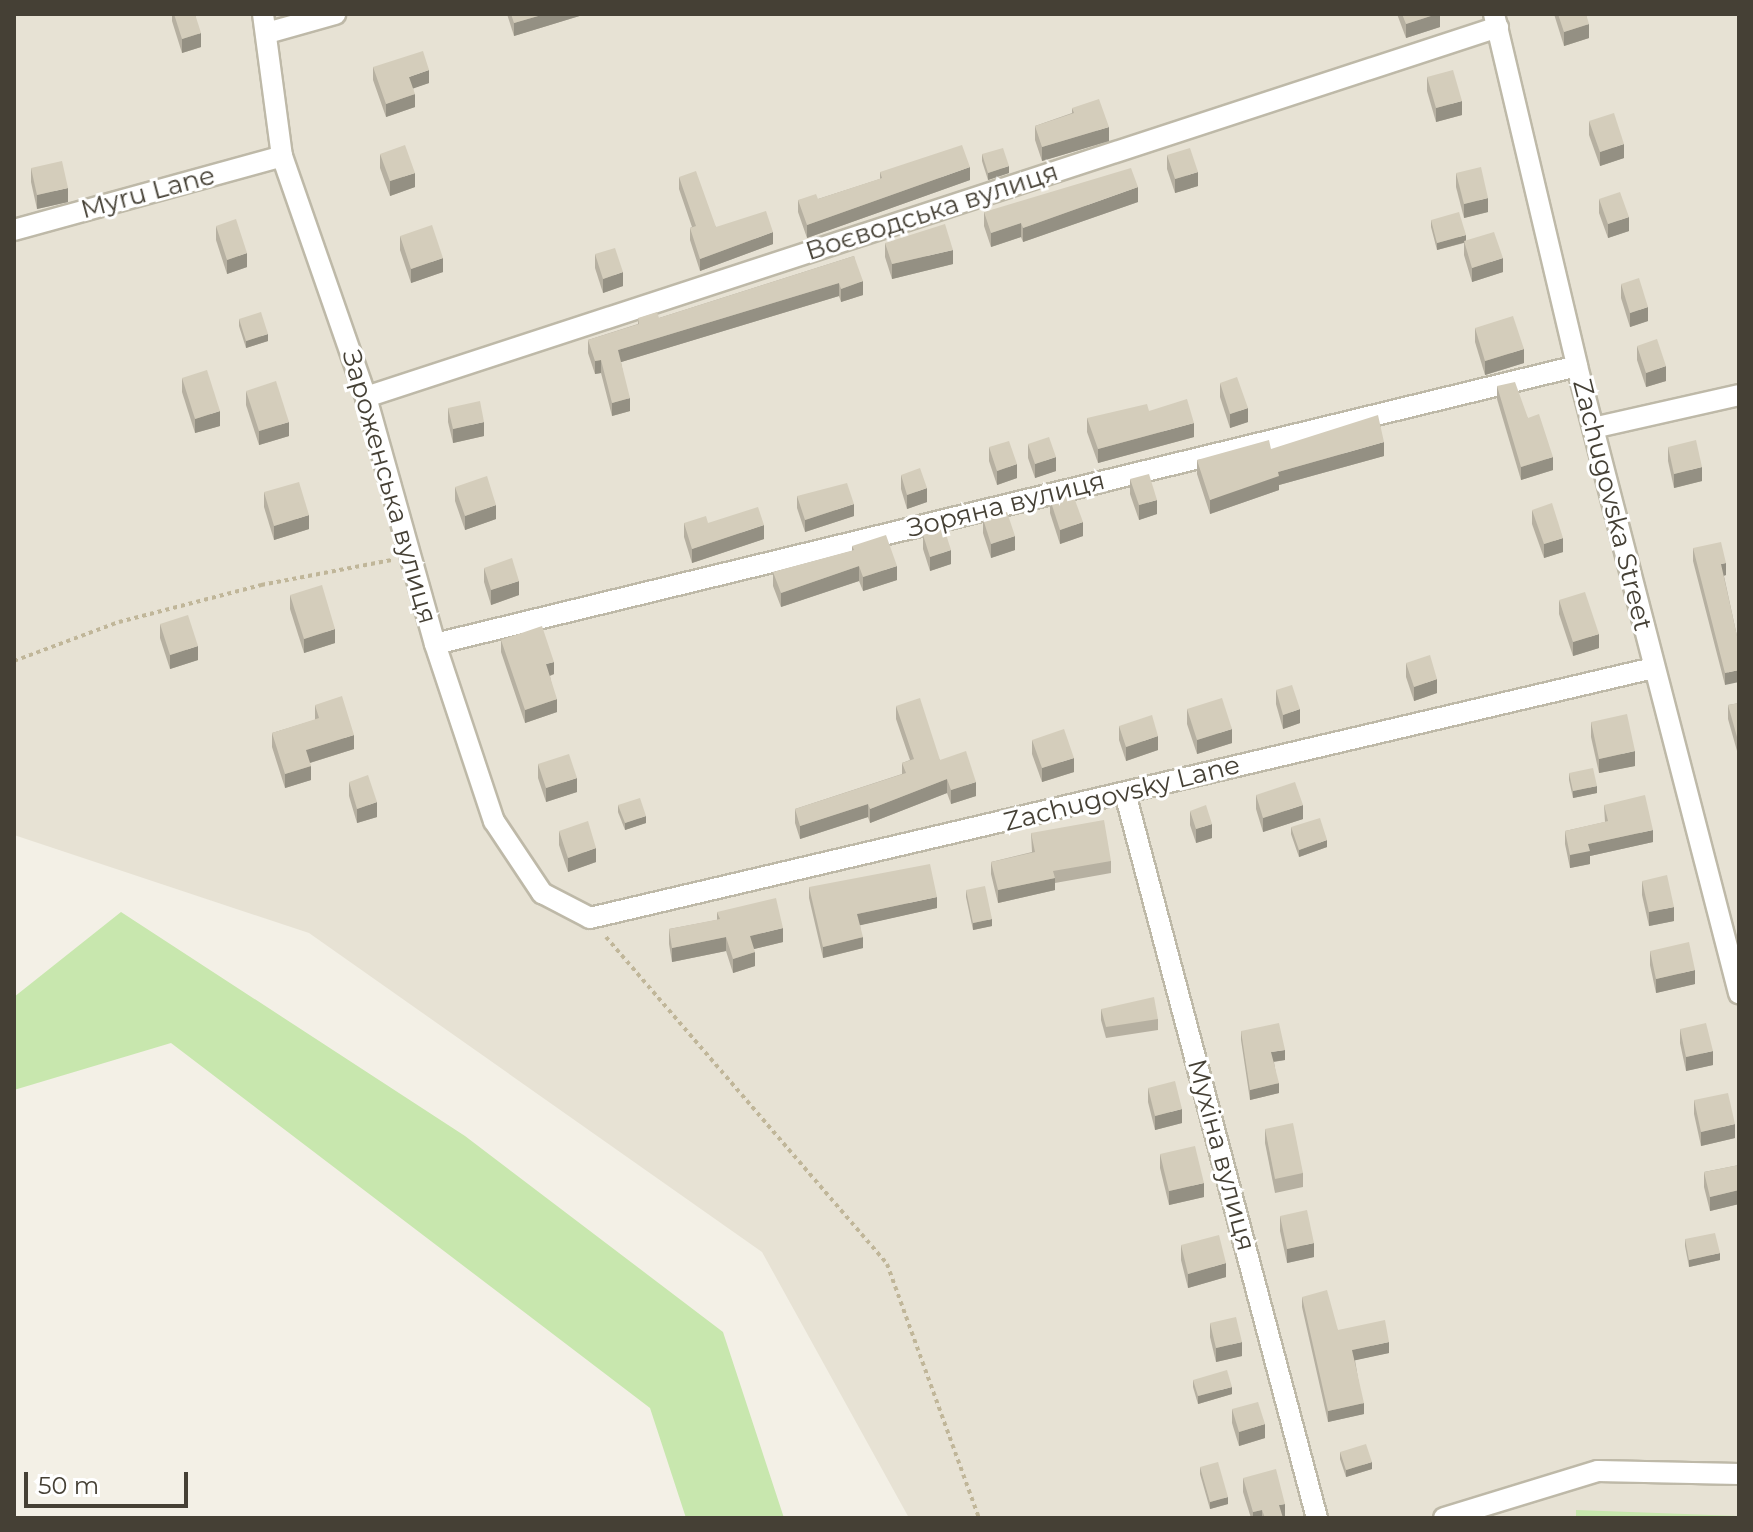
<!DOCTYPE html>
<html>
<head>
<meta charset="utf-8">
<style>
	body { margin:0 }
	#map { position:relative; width:1753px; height:1532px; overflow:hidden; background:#f3f0e6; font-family:Montserrat,sans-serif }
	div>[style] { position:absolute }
	.residential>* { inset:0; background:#e7e2d4 }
	.green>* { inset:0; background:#c8e7ae }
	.path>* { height:4px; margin-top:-2px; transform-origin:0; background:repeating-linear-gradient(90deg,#c0b699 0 4px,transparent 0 8px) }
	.roads { filter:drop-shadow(2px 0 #beb9a8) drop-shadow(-2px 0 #beb9a8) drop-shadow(0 2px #beb9a8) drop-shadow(0 -2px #beb9a8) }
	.street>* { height:20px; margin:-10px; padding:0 10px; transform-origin:10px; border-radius:10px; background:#fff }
	.wall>* { inset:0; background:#b6b0a1 }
	.shaded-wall>* { inset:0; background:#949083 }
	.building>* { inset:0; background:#d4cdbb }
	span { translate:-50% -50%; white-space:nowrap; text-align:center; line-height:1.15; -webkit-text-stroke:6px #fff; paint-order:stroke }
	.street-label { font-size:26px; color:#454035 }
	.frame { position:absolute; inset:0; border:16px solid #454035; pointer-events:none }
	.scale { position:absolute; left:24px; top:1472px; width:164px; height:36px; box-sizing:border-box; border:4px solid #454035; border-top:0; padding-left:10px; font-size:24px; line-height:28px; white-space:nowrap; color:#454035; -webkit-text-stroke:6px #fff; paint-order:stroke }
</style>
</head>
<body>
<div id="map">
	<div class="residential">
		<i style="clip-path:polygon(14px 14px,1739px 14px,1739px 1518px,909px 1518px,762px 1252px,309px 933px,14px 835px)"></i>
	</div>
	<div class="green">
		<i style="clip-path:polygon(121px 912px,465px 1136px,723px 1332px,784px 1518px,686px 1518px,650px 1408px,171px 1043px,14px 1090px,14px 997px)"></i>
		<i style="clip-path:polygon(1576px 1510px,1739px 1516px,1739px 1518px,1576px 1518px)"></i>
	</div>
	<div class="path">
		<i style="left:14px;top:661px;width:112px;rotate:-20.4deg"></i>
		<i style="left:119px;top:622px;width:147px;rotate:-14.6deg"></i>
		<i style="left:261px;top:585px;width:133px;rotate:-10.8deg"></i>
		<i style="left:606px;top:937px;width:431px;rotate:49.3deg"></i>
		<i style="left:887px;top:1264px;width:270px;rotate:70.1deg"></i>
	</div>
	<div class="roads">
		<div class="street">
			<i style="left:263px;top:14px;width:143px;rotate:82.4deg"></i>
			<i style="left:282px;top:156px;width:255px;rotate:70.8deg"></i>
			<i style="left:366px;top:397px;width:256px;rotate:74.4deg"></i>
			<i style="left:435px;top:644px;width:187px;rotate:71.6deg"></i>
			<i style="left:494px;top:821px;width:87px;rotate:56.3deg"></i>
			<i style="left:542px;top:893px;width:54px;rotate:27.5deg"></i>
			<i style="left:590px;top:918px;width:1092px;rotate:-13.23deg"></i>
			<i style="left:1494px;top:14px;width:362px;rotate:76.7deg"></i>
			<i style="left:1577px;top:366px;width:648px;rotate:75.51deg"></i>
			<i style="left:267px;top:33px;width:71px;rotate:-15.6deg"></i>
			<i style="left:14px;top:230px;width:278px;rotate:-15.4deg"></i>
			<i style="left:366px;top:397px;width:1191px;rotate:-18.1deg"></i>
			<i style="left:1593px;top:428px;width:150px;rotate:-12.7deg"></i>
			<i style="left:435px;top:644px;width:1175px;rotate:-13.68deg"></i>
			<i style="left:1125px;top:793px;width:750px;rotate:75.17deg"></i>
			<i style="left:1444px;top:1518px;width:161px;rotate:-17deg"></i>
			<i style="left:1598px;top:1471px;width:141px;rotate:1.2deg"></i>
		</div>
	</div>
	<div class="wall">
		<i style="clip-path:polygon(172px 14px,195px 14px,201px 47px,182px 53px,172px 21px)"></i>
		<i style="clip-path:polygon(507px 14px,586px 14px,514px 36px)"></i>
		<i style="clip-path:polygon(1397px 14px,1440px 14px,1440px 27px,1406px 38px)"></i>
		<i style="clip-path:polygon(1554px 14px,1586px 14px,1589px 38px,1564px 46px)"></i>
		<i style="clip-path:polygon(373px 67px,429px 83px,413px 88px,415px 107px,386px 117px,373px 80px)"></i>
		<i style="clip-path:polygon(1427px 77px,1462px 115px,1436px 122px,1427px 91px)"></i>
		<i style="clip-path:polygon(1072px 108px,1109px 141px,1042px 161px,1035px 140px,1035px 126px,1072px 113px)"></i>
		<i style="clip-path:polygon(1589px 121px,1624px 158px,1600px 166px,1589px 135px)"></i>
		<i style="clip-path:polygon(380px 154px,415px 187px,390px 196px,380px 168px)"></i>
		<i style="clip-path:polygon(982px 154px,1009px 173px,988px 180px,982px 161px)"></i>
		<i style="clip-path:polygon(1167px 155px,1198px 186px,1175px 193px,1167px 169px)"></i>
		<i style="clip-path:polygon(31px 168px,68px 202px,37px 209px,31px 182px)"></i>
		<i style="clip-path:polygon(880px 172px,970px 180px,807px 238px,798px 212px,798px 200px,818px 199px,880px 179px)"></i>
		<i style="clip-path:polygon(1456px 173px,1488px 212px,1464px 218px,1456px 187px)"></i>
		<i style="clip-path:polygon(679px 177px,716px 227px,773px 244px,700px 271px,690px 240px,690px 228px,692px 227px,679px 189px)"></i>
		<i style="clip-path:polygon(1599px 199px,1629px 231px,1608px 238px,1599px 213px)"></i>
		<i style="clip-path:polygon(1138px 202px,1023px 242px,1021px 237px,991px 247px,984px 226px,984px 212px)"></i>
		<i style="clip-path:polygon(1431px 220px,1466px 241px,1503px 272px,1472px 282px,1464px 255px,1464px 243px,1437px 250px,1431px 227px)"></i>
		<i style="clip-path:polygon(216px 226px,247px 267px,227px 274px,216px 240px)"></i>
		<i style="clip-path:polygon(400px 236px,443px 272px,411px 283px,400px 250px)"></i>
		<i style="clip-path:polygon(885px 243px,953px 264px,892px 279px,885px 257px)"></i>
		<i style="clip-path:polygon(595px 254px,623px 286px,603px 293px,595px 268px)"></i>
		<i style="clip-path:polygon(854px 256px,863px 295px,841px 302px,839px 296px,621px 362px,630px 411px,612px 416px,601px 373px,595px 374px,588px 353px,588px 340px,638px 324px,638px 318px,659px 318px)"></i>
		<i style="clip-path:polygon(1621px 284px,1648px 321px,1630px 327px,1621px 298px)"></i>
		<i style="clip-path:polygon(239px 319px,268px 341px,246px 348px,239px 326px)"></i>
		<i style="clip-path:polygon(1475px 328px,1524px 363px,1485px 375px,1475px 342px)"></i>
		<i style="clip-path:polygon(1637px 346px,1666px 381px,1646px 387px,1637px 360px)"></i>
		<i style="clip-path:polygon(182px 378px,220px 426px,195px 433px,182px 392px)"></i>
		<i style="clip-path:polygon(1220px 383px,1248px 422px,1230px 428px,1220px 397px)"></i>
		<i style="clip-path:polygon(1497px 386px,1528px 418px,1553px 470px,1521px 480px,1497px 399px)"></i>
		<i style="clip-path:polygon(246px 391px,289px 436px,259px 445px,246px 405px)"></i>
		<i style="clip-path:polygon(448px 408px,484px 436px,453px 443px,448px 422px)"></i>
		<i style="clip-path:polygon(1087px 418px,1194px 437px,1098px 463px,1087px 432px)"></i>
		<i style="clip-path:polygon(1028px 444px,1056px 471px,1035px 478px,1028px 458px)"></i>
		<i style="clip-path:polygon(989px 447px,1017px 478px,997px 485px,989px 461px)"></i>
		<i style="clip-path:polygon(1668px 447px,1702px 481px,1674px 488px,1668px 461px)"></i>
		<i style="clip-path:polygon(1271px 449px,1384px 456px,1279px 485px,1279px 490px,1210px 514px,1197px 474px,1197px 460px)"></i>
		<i style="clip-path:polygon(901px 475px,927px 502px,907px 509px,901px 489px)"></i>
		<i style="clip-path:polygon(1130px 479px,1157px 514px,1139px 520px,1130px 494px)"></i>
		<i style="clip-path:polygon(455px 487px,496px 519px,465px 530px,455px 501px)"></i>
		<i style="clip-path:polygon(264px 492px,309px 529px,274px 540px,264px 507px)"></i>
		<i style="clip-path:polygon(797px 496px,854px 516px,805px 532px,797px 508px)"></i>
		<i style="clip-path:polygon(1050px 499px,1083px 536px,1060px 544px,1050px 513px)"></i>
		<i style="clip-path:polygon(1532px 510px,1563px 552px,1544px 558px,1532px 524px)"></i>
		<i style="clip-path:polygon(983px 519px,1015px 550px,991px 558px,983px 533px)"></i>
		<i style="clip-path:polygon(684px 523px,708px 523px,764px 539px,692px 563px,684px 537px)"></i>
		<i style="clip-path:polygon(923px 535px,951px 564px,930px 571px,923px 549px)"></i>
		<i style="clip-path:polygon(852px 546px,897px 580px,863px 591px,859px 581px,781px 607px,773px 586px,773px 572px,852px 551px)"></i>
		<i style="clip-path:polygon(1693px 548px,1726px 575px,1724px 576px,1737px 636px,1725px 685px,1693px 561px)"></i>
		<i style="clip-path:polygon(484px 568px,519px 595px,491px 605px,484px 582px)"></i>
		<i style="clip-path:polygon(290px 595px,335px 643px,304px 653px,290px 609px)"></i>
		<i style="clip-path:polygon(1559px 600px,1599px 648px,1573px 656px,1559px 614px)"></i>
		<i style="clip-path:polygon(160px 624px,198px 660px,170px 669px,160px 638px)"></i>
		<i style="clip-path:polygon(501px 640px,554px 674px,550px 676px,557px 712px,525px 723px,501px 652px)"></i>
		<i style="clip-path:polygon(1406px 663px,1437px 693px,1414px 701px,1406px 677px)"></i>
		<i style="clip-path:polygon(1276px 690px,1300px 723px,1283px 729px,1276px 704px)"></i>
		<i style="clip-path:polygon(1739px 703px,1739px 758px,1728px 719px,1728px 705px)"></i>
		<i style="clip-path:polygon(315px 705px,354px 749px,310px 763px,311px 780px,285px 788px,272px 747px,272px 733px,315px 720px)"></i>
		<i style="clip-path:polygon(896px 706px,940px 760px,976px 796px,951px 804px,947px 793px,870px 823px,868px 817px,800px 839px,795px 823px,795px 809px,902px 774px,902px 763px,910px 760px,896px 719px)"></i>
		<i style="clip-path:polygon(1187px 709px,1232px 743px,1197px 754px,1187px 724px)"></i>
		<i style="clip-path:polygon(1591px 722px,1635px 766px,1599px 773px,1591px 737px)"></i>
		<i style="clip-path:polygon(1119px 726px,1158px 750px,1126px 761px,1119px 740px)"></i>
		<i style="clip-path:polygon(1032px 740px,1074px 772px,1042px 782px,1032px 754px)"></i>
		<i style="clip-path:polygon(538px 764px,577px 792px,546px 802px,538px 778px)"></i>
		<i style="clip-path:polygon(1569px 773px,1597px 793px,1573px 798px,1569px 780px)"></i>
		<i style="clip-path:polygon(349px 782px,377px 817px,357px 823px,349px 796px)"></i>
		<i style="clip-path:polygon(1256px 795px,1303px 819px,1263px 832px,1256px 809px)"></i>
		<i style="clip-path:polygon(618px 805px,646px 823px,625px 830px,618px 812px)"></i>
		<i style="clip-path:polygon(1604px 805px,1653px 842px,1590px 856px,1590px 864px,1570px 868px,1565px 844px,1565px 831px,1605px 822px)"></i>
		<i style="clip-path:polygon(1190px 811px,1212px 838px,1196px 843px,1190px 825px)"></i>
		<i style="clip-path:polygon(1291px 827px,1327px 847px,1299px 857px,1291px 834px)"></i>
		<i style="clip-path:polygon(559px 831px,596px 862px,568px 872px,559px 845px)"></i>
		<i style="clip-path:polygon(1031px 833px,1111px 861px,1111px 873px,1055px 883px,1055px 890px,998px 903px,991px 874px,991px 862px,1032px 852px)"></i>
		<i style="clip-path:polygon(1642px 881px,1674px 921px,1649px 926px,1642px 895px)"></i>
		<i style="clip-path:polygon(809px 887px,937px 908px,860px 925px,863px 948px,823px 958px,809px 898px)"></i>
		<i style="clip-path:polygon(966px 890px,992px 926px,973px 930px,966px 897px)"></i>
		<i style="clip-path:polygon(717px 912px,783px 942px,754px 949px,755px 966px,733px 973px,726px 951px,672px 962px,669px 944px,669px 929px,717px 920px)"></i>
		<i style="clip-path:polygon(1650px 951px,1695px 984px,1656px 993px,1650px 965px)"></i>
		<i style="clip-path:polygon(1101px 1009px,1158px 1019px,1158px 1030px,1106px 1038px,1101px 1020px)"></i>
		<i style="clip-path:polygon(1680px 1029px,1713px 1065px,1686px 1071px,1680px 1043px)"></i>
		<i style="clip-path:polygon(1241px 1031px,1285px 1060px,1274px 1062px,1279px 1093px,1250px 1100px,1241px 1040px)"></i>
		<i style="clip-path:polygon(1148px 1088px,1182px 1123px,1155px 1130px,1148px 1102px)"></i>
		<i style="clip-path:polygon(1694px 1100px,1735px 1138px,1701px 1146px,1694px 1114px)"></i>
		<i style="clip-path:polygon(1265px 1129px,1303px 1173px,1303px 1187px,1275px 1193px,1265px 1143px)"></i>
		<i style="clip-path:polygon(1160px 1154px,1204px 1197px,1169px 1205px,1160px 1168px)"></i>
		<i style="clip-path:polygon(1739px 1165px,1739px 1204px,1710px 1211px,1704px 1187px,1704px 1172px)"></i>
		<i style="clip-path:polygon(1280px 1216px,1314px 1257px,1287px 1263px,1280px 1231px)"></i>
		<i style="clip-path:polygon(1685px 1239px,1720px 1260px,1689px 1267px,1685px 1246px)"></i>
		<i style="clip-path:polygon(1181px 1245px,1226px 1277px,1188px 1288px,1181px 1260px)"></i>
		<i style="clip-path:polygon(1302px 1297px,1338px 1330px,1389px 1353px,1355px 1360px,1364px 1414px,1328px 1422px,1302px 1307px)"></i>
		<i style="clip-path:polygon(1210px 1323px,1242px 1356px,1216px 1362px,1210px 1337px)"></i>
		<i style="clip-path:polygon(1193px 1380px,1232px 1394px,1198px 1404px,1193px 1387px)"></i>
		<i style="clip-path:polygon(1232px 1409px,1265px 1438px,1239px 1446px,1232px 1423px)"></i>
		<i style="clip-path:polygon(1340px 1452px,1372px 1469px,1346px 1477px,1340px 1459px)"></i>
		<i style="clip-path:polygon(1200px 1467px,1228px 1504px,1210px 1509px,1200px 1474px)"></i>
		<i style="clip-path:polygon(1243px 1478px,1285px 1518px,1251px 1518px,1243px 1492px)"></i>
	</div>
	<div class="shaded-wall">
		<i style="clip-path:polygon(545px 14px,586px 14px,514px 36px,514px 23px)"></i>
		<i style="clip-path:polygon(1437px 14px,1440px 14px,1440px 27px,1406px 38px,1406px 24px)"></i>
		<i style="clip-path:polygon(1589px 24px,1589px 38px,1564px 46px,1564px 32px)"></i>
		<i style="clip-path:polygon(201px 33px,201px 47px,182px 53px,182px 39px)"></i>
		<i style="clip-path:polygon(429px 70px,429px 83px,409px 90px,409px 77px)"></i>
		<i style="clip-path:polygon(415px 94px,415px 107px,386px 117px,386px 104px)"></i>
		<i style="clip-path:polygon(1462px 101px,1462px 115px,1436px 122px,1436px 108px)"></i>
		<i style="clip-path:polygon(1109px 127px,1109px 141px,1042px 161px,1042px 147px)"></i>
		<i style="clip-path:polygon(1624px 144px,1624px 158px,1600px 166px,1600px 152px)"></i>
		<i style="clip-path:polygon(1009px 166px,1009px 173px,988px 180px,988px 173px)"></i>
		<i style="clip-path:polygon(970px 167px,970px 180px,807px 238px,807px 225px)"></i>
		<i style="clip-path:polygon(1198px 172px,1198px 186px,1175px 193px,1175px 179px)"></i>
		<i style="clip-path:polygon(415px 173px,415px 187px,390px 196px,390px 181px)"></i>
		<i style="clip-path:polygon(1138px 187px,1138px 202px,1023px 242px,1023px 228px)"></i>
		<i style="clip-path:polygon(68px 188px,68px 202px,37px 209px,37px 195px)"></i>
		<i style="clip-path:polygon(1488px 198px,1488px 212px,1464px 218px,1464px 204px)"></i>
		<i style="clip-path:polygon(1629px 217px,1629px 231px,1608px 238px,1608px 224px)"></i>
		<i style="clip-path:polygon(1021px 223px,1021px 237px,991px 247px,991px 233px)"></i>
		<i style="clip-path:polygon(773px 232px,773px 244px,700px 271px,700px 259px)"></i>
		<i style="clip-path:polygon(1466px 235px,1466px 242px,1437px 250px,1437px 243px)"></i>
		<i style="clip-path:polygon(953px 250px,953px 264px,892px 279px,892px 264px)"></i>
		<i style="clip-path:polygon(247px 253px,247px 267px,227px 274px,227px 260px)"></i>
		<i style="clip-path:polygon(443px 258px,443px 272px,411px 283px,411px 269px)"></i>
		<i style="clip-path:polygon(1503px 258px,1503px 272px,1472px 282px,1472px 268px)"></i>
		<i style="clip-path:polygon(623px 272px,623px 286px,603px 293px,603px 279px)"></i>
		<i style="clip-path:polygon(863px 281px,863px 295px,841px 302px,841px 289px)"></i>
		<i style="clip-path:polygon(839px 283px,839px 296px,618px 363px,618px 350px)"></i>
		<i style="clip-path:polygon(1648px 307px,1648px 321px,1630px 327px,1630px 313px)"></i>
		<i style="clip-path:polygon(268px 334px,268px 341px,246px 348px,246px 341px)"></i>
		<i style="clip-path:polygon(1524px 349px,1524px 363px,1485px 375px,1485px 361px)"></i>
		<i style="clip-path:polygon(601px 360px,601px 373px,595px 374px,595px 361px)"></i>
		<i style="clip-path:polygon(1666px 366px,1666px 381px,1646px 387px,1646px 373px)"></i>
		<i style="clip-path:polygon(630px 398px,630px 411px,612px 416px,612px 403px)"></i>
		<i style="clip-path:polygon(1248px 408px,1248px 422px,1230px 428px,1230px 414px)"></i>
		<i style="clip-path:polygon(220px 411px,220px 426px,195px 433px,195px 419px)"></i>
		<i style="clip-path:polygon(289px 422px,289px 436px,259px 445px,259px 431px)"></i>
		<i style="clip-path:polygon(484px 422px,484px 436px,453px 443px,453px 429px)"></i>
		<i style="clip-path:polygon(1194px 423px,1194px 437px,1098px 463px,1098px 449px)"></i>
		<i style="clip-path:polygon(1384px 442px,1384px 456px,1279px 485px,1279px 490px,1210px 514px,1210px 500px,1278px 472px)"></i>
		<i style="clip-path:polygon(1056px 457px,1056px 471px,1035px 478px,1035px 464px)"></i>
		<i style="clip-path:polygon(1553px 457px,1553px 470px,1521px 480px,1521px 467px)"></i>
		<i style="clip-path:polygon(1017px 464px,1017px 478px,997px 485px,997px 471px)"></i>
		<i style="clip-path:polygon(1702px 467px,1702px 481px,1674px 488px,1674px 474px)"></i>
		<i style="clip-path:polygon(927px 488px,927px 502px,907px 509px,907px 495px)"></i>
		<i style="clip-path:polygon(1157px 500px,1157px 514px,1139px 520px,1139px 505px)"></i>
		<i style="clip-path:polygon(854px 504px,854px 516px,805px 532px,805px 520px)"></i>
		<i style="clip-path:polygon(496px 505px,496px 519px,465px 530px,465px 516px)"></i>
		<i style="clip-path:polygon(309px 515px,309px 529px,274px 540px,274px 526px)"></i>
		<i style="clip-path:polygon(1083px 522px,1083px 536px,1060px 544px,1060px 530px)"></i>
		<i style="clip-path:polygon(764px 525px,764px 539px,692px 563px,692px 549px)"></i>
		<i style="clip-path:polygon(1015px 536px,1015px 550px,991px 558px,991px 544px)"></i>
		<i style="clip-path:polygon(1563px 538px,1563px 552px,1544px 558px,1544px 544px)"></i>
		<i style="clip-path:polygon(951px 550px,951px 564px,930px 571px,930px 557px)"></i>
		<i style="clip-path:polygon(1726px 563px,1726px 575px,1721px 576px,1721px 564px)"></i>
		<i style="clip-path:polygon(859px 566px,859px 581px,781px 607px,781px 593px)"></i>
		<i style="clip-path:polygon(897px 566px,897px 580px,863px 591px,863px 577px)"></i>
		<i style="clip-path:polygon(519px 581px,519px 595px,491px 605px,491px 590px)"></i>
		<i style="clip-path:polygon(335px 629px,335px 643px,304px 653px,304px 639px)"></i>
		<i style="clip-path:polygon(1599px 634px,1599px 648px,1573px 656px,1573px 642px)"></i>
		<i style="clip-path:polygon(198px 646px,198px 660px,170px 669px,170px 655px)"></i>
		<i style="clip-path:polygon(554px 662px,554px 674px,546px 677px,546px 664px)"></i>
		<i style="clip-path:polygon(1739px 670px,1739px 682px,1725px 685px,1725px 673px)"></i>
		<i style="clip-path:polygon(1437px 679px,1437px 693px,1414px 701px,1414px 687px)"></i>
		<i style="clip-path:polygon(557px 699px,557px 712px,525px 723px,525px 710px)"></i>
		<i style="clip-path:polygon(1300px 709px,1300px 723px,1283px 729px,1283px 715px)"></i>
		<i style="clip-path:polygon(1232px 729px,1232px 743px,1197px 754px,1197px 740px)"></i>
		<i style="clip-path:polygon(354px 735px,354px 749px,306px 764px,306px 750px)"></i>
		<i style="clip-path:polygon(1158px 736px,1158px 750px,1126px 761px,1126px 747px)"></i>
		<i style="clip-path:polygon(1635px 751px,1635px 766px,1599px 773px,1599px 759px)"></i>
		<i style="clip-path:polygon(1074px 758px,1074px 772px,1042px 782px,1042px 768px)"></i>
		<i style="clip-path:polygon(311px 766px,311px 780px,285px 788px,285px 774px)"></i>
		<i style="clip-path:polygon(577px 778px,577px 792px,546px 802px,546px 788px)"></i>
		<i style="clip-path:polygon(947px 779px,947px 793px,870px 823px,870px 809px)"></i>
		<i style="clip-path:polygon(976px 782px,976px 796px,951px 804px,951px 790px)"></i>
		<i style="clip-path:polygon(1597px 786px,1597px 793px,1573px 798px,1573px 791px)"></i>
		<i style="clip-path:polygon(377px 802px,377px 817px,357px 823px,357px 809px)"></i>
		<i style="clip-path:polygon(868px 804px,868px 817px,800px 839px,800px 826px)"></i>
		<i style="clip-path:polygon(1303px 805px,1303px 819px,1263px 832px,1263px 818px)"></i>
		<i style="clip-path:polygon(646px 816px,646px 823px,625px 830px,625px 823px)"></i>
		<i style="clip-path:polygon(1212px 824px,1212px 838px,1196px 843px,1196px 829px)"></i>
		<i style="clip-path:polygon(1653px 830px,1653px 842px,1590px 856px,1590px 864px,1570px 868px,1570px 855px,1588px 844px)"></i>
		<i style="clip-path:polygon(1327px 840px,1327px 847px,1299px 857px,1299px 850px)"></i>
		<i style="clip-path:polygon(596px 848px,596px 862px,568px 872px,568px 858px)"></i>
		<i style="clip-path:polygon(1055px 878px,1055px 890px,998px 903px,998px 890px)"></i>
		<i style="clip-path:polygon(937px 897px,937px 908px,857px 926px,857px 914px)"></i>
		<i style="clip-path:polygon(1674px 907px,1674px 921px,1649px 926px,1649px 912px)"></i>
		<i style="clip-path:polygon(992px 919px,992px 926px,973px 930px,973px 923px)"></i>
		<i style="clip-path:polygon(783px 928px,783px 942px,750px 950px,750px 936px)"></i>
		<i style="clip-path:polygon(726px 937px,726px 951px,672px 962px,672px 948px)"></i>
		<i style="clip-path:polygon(863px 937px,863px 948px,823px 958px,823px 947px)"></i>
		<i style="clip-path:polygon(755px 952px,755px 966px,733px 973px,733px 959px)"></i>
		<i style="clip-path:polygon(1695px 970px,1695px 984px,1656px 993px,1656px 979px)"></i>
		<i style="clip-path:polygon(1285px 1050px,1285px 1060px,1271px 1062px,1271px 1052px)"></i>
		<i style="clip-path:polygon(1713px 1051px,1713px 1065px,1686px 1071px,1686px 1057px)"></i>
		<i style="clip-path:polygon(1279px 1083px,1279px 1093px,1250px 1100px,1250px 1090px)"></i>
		<i style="clip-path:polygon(1182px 1109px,1182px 1123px,1155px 1130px,1155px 1116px)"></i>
		<i style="clip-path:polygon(1735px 1124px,1735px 1138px,1701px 1146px,1701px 1132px)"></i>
		<i style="clip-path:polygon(1204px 1183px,1204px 1197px,1169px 1205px,1169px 1191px)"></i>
		<i style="clip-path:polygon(1739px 1190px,1739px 1204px,1710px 1211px,1710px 1197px)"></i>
		<i style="clip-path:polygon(1314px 1243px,1314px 1257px,1287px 1263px,1287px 1249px)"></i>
		<i style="clip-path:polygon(1720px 1253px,1720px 1260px,1689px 1267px,1689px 1260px)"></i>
		<i style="clip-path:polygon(1226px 1263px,1226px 1277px,1188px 1288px,1188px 1274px)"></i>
		<i style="clip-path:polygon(1242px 1342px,1242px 1356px,1216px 1362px,1216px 1348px)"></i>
		<i style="clip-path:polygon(1389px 1342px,1389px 1353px,1352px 1361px,1352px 1350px)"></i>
		<i style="clip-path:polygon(1232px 1387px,1232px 1394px,1198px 1404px,1198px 1396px)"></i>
		<i style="clip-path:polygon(1364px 1403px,1364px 1414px,1328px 1422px,1328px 1411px)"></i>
		<i style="clip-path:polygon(1265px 1424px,1265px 1438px,1239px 1446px,1239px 1432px)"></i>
		<i style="clip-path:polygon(1372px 1462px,1372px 1469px,1346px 1477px,1346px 1470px)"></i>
		<i style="clip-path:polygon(1228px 1497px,1228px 1504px,1210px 1509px,1210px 1502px)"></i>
		<i style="clip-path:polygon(1285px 1504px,1285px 1518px,1279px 1518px,1279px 1505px)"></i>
		<i style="clip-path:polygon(1262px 1510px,1262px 1518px,1253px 1518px,1253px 1512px)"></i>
	</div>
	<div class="building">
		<i style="clip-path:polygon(174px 14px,195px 14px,201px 33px,182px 39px)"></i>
		<i style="clip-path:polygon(511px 14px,545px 14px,514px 23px)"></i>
		<i style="clip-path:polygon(1402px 14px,1437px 14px,1406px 24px)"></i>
		<i style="clip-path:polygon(1558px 14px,1586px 14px,1589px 24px,1564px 32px)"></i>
		<i style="clip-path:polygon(423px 51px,429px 70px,409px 77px,415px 94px,386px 104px,373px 67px)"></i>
		<i style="clip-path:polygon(1453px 70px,1462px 101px,1436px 108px,1427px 77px)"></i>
		<i style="clip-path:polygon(1099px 99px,1109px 127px,1042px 147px,1035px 126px,1074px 113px,1072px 108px)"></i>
		<i style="clip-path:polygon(1614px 113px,1624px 144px,1600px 152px,1589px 121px)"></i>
		<i style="clip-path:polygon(405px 145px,415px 173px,390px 181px,380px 154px)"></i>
		<i style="clip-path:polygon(962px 145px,970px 167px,807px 225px,798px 200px,816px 194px,818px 199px,882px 178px,880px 172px)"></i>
		<i style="clip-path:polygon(1003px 148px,1009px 166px,988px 173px,982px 154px)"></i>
		<i style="clip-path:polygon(1190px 148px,1198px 172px,1175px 179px,1167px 155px)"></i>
		<i style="clip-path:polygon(62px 161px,68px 188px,37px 195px,31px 168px)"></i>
		<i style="clip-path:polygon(1481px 167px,1488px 198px,1464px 204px,1456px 173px)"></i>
		<i style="clip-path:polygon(1131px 168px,1138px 187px,1023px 228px,1021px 223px,991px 233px,984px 212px)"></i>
		<i style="clip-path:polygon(696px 171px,716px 227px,766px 211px,773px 232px,700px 259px,690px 228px,696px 226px,679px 177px)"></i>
		<i style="clip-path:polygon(1620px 192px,1629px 217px,1608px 224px,1599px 199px)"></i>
		<i style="clip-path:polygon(1459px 212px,1466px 235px,1437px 243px,1431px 220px)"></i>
		<i style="clip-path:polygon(236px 219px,247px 253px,227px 260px,216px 226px)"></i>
		<i style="clip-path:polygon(945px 224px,953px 250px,892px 264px,885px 243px)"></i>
		<i style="clip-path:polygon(432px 225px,443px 258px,411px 269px,400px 236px)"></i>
		<i style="clip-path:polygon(1494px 232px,1503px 258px,1472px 268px,1464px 241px)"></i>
		<i style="clip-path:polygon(615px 248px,623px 272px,603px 279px,595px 254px)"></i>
		<i style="clip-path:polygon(854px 256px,863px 281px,841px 289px,839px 283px,618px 350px,630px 398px,612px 403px,601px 360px,595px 361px,588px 340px,639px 324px,638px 318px,657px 312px,659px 318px)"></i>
		<i style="clip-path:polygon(1639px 278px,1648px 307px,1630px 313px,1621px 284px)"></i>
		<i style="clip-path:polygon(261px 312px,268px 334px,246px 341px,239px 319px)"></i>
		<i style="clip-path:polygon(1513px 316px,1524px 349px,1485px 361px,1475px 328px)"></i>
		<i style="clip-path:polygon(1657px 339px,1666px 366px,1646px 373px,1637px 346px)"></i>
		<i style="clip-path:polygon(207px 370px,220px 411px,195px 419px,182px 378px)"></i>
		<i style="clip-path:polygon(1237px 377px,1248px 408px,1230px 414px,1220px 383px)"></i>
		<i style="clip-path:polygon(276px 381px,289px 422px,259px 431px,246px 391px)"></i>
		<i style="clip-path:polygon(1515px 382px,1528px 418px,1539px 414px,1553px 457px,1521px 467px,1497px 386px)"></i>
		<i style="clip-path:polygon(1187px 399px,1194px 423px,1098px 449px,1087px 418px,1147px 404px,1149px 411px)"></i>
		<i style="clip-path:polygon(480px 401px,484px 422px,453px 429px,448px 408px)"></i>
		<i style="clip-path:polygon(1378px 415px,1384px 442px,1278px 472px,1279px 476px,1210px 500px,1197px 460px,1269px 440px,1271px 449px)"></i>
		<i style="clip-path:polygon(1049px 437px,1056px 457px,1035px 464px,1028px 444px)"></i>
		<i style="clip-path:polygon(1696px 440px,1702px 467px,1674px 474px,1668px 447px)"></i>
		<i style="clip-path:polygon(1009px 441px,1017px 464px,997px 471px,989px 447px)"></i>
		<i style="clip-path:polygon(920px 468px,927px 488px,907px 495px,901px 475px)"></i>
		<i style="clip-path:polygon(1149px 474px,1157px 500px,1139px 505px,1130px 479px)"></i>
		<i style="clip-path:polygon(487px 476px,496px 505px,465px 516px,455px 487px)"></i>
		<i style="clip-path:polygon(299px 482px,309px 515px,274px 526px,264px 492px)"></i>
		<i style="clip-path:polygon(847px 483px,854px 504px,805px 520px,797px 496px)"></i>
		<i style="clip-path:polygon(1072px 492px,1083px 522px,1060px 530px,1050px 499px)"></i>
		<i style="clip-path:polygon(1552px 503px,1563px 538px,1544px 544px,1532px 510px)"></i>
		<i style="clip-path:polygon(758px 507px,764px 525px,692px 549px,684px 523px,706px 516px,708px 523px)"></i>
		<i style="clip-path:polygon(1007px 512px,1015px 536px,991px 544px,983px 519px)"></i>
		<i style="clip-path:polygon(944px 528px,951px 550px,930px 557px,923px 535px)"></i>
		<i style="clip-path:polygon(886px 535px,897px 566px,863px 577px,859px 566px,781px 593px,773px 572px,854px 550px,852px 546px)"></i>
		<i style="clip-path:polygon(1721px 542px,1726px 563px,1721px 564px,1737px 636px,1739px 636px,1739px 670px,1725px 673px,1693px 548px)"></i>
		<i style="clip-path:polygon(512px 558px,519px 581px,491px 590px,484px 568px)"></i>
		<i style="clip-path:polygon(322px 585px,335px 629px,304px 639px,290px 595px)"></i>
		<i style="clip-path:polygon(1585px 592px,1599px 634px,1573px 642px,1559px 600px)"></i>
		<i style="clip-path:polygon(188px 615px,198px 646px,170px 655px,160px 624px)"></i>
		<i style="clip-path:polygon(542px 626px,554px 662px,546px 664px,557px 699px,525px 710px,501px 640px)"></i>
		<i style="clip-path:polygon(1430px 655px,1437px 679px,1414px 687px,1406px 663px)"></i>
		<i style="clip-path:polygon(1292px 685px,1300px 709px,1283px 715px,1276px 690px)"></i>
		<i style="clip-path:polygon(342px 696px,354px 735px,306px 750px,311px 766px,285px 774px,272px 733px,319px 718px,315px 705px)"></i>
		<i style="clip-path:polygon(920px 698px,940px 760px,966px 751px,976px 782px,951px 790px,947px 779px,870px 809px,868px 804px,800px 826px,795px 809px,906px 773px,902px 763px,914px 759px,896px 706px)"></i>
		<i style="clip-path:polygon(1222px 698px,1232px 729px,1197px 740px,1187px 709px)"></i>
		<i style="clip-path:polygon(1739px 703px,1739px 744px,1728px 705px)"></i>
		<i style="clip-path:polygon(1627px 714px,1635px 751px,1599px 759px,1591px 722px)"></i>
		<i style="clip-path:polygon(1152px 715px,1158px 736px,1126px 747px,1119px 726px)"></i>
		<i style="clip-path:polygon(1064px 729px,1074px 758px,1042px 768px,1032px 740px)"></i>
		<i style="clip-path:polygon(569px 754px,577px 778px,546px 788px,538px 764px)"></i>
		<i style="clip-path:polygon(1593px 768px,1597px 786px,1573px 791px,1569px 773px)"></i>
		<i style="clip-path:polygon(368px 775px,377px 802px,357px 809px,349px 782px)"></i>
		<i style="clip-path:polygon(1295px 782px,1303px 805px,1263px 818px,1256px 795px)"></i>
		<i style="clip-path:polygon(1645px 795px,1653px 830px,1588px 844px,1590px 851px,1570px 855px,1565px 831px,1608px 821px,1604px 805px)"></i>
		<i style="clip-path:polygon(640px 798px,646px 816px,625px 823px,618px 805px)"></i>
		<i style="clip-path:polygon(1206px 805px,1212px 824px,1196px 829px,1190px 811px)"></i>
		<i style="clip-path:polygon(1320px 818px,1327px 840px,1299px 850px,1291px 827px)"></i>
		<i style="clip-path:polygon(1104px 820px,1111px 861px,1053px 871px,1055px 878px,998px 890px,991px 862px,1035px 852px,1031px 833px)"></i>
		<i style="clip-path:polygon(588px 821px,596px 848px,568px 858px,559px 831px)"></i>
		<i style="clip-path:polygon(930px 864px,937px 897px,857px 914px,863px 937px,823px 947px,809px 887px)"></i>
		<i style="clip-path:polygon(1667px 875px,1674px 907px,1649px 912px,1642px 881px)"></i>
		<i style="clip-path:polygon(985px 886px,992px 919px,973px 923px,966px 890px)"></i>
		<i style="clip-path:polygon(776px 898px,783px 928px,750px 936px,755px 952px,733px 959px,726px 937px,672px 948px,669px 929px,720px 919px,717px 912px)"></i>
		<i style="clip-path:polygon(1689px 942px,1695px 970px,1656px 979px,1650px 951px)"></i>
		<i style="clip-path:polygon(1154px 997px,1158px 1019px,1106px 1027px,1101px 1009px)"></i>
		<i style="clip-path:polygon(1279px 1023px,1285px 1050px,1271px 1052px,1279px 1083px,1250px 1090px,1241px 1031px)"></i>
		<i style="clip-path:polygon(1706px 1023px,1713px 1051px,1686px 1057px,1680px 1029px)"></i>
		<i style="clip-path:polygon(1175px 1081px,1182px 1109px,1155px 1116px,1148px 1088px)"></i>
		<i style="clip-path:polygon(1728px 1093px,1735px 1124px,1701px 1132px,1694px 1100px)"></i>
		<i style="clip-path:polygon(1293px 1123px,1303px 1173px,1275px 1179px,1265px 1129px)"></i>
		<i style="clip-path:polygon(1195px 1146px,1204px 1183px,1169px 1191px,1160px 1154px)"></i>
		<i style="clip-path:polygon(1739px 1165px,1739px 1190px,1710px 1197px,1704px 1172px)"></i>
		<i style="clip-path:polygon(1307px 1210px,1314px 1243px,1287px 1249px,1280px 1216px)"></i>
		<i style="clip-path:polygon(1715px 1233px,1720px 1253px,1689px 1260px,1685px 1239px)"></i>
		<i style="clip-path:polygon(1219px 1235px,1226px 1263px,1188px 1274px,1181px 1245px)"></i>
		<i style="clip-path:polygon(1327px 1290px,1338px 1330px,1385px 1320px,1389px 1342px,1352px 1350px,1364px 1403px,1328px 1411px,1302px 1297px)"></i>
		<i style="clip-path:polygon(1236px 1317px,1242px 1342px,1216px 1348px,1210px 1323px)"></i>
		<i style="clip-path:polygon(1227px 1370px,1232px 1387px,1198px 1396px,1193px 1380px)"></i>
		<i style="clip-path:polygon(1258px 1402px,1265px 1424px,1239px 1432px,1232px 1409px)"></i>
		<i style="clip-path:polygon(1366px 1444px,1372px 1462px,1346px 1470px,1340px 1452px)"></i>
		<i style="clip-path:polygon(1218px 1462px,1228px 1497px,1210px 1502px,1200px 1467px)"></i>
		<i style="clip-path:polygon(1276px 1469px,1285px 1504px,1279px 1505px,1283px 1518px,1265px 1518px,1262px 1510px,1253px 1512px,1243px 1478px)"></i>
	</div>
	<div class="street-label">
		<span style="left:148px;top:193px;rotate:-15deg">Myru Lane</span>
		<span style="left:932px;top:212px;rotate:-18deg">Воєводська вулиця</span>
		<span style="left:389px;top:487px;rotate:74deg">Зароженська вулиця</span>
		<span style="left:1006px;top:505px;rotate:-14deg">Зоряна вулиця</span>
		<span style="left:1612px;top:505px;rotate:76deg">Zachugovska Street</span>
		<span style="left:1122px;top:794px;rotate:-14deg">Zachugovsky Lane</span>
		<span style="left:1221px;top:1155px;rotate:75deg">Мухіна вулиця</span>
	</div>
	<div class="frame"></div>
	<div class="scale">50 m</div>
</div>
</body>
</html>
